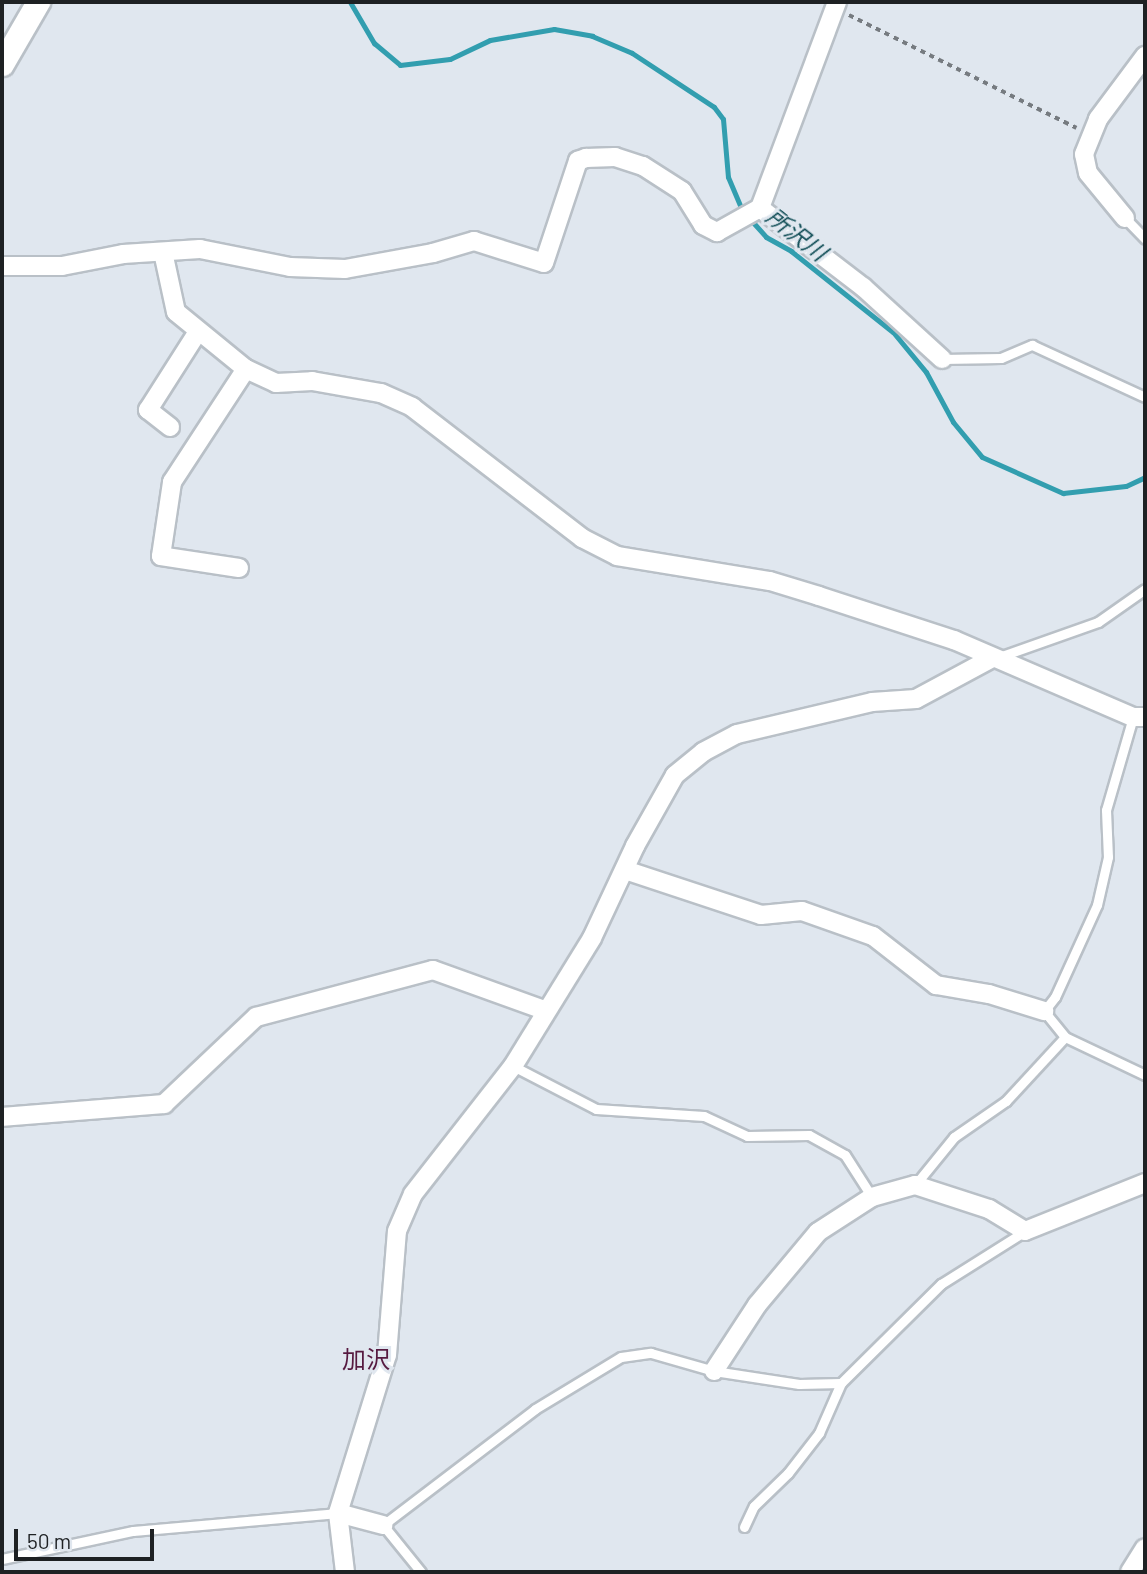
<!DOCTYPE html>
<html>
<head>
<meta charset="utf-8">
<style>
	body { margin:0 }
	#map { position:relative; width:1147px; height:1574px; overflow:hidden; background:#e0e7ef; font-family:Barlow,"Noto Sans JP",sans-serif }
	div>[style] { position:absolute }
	.stream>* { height:5px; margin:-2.5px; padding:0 2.5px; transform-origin:2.5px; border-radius:2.5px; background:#329eaf }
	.path>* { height:3.5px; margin-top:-1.75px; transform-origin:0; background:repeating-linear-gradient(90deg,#767b80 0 5px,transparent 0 10px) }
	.roads { filter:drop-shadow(2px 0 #b9c0c7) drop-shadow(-2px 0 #b9c0c7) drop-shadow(0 2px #b9c0c7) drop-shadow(0 -2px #b9c0c7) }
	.service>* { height:9px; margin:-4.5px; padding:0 4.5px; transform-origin:4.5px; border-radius:4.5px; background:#fff }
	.minor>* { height:18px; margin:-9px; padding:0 9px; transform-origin:9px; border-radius:9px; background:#fff }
	.secondary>* { height:23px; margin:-11.5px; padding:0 11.5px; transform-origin:11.5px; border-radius:11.5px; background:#fff }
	span { translate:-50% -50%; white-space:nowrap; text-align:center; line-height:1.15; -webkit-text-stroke:6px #e0e7ef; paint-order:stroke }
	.water-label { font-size:23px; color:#104d56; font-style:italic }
	.quarter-label { font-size:24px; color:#561a40 }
	.frame { position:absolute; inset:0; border:4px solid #1e2123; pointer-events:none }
	.scale { position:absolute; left:14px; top:1529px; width:140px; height:32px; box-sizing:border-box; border:4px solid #1e2123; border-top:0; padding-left:9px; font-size:21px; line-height:24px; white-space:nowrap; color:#1e2123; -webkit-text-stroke:5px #e0e7ef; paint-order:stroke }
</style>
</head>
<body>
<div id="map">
	<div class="stream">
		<i style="left:350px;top:2px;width:48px;rotate:59.7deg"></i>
		<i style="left:374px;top:43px;width:34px;rotate:40deg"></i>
		<i style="left:400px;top:65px;width:50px;rotate:-6.8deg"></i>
		<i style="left:450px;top:59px;width:44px;rotate:-25.4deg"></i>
		<i style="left:490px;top:40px;width:65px;rotate:-9.8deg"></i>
		<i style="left:554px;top:29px;width:39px;rotate:10deg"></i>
		<i style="left:592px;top:36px;width:43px;rotate:23deg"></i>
		<i style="left:632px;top:53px;width:98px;rotate:33.4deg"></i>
		<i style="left:714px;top:107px;width:15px;rotate:53deg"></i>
		<i style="left:723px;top:119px;width:58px;rotate:85.1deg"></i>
		<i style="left:728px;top:177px;width:38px;rotate:67deg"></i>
		<i style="left:750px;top:219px;width:24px;rotate:48deg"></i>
		<i style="left:766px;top:237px;width:29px;rotate:29deg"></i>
		<i style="left:791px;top:251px;width:130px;rotate:38.5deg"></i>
		<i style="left:893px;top:332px;width:52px;rotate:50.5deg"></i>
		<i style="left:926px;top:372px;width:57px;rotate:61.6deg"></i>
		<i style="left:953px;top:422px;width:45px;rotate:50.4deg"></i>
		<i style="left:982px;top:457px;width:89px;rotate:24deg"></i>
		<i style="left:1063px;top:493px;width:63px;rotate:-6.3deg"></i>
		<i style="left:1126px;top:486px;width:21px;rotate:-25deg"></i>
	</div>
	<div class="path">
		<i style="left:849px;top:15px;width:254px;rotate:26.4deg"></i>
	</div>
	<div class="roads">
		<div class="service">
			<i style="left:1125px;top:218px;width:29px;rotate:46deg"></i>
			<i style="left:942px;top:359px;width:59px;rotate:-1deg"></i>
			<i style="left:1001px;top:358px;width:34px;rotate:-23deg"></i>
			<i style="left:1032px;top:345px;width:124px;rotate:24.7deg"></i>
			<i style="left:999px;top:657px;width:105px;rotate:-19.5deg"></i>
			<i style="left:1098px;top:622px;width:57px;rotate:-35.1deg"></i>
			<i style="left:1133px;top:717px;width:97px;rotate:106.2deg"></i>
			<i style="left:1106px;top:810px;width:47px;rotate:87.6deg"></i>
			<i style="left:1108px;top:857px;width:49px;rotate:102.9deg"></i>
			<i style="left:1097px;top:905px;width:101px;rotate:114.5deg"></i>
			<i style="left:1055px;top:997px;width:18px;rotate:128deg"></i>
			<i style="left:1044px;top:1011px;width:33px;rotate:51deg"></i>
			<i style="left:1065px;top:1037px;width:89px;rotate:25.4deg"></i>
			<i style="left:513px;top:1066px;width:93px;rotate:27.4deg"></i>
			<i style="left:596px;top:1109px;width:108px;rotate:3.7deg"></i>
			<i style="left:704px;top:1116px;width:47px;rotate:24.9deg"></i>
			<i style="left:747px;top:1136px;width:62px;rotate:-0.9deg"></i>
			<i style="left:809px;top:1135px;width:41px;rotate:29.1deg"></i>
			<i style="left:845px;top:1155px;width:50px;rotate:57.3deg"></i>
			<i style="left:915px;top:1185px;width:62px;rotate:-50.9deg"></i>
			<i style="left:954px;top:1137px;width:63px;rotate:-34.7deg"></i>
			<i style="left:1006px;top:1101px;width:87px;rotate:-47.3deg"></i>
			<i style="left:744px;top:1527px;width:23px;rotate:-65deg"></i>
			<i style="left:754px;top:1506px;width:47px;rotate:-44.1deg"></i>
			<i style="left:788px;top:1473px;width:51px;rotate:-52.2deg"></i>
			<i style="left:819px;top:1433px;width:55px;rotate:-66.3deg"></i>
			<i style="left:2px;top:1559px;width:134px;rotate:-12.1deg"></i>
			<i style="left:133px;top:1531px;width:206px;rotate:-5deg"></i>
			<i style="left:421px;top:1572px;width:60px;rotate:-129deg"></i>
			<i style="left:383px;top:1525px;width:191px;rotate:-37.3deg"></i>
			<i style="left:535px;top:1409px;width:100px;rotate:-31.2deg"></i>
			<i style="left:621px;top:1357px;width:30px;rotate:-8deg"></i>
			<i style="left:651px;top:1353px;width:66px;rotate:15.9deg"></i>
			<i style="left:714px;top:1371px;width:86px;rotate:8.7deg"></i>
			<i style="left:799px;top:1384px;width:42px;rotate:-1.4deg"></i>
			<i style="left:841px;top:1383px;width:141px;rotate:-44.7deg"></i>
			<i style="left:941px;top:1284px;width:99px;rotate:-32.2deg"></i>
		</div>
		<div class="minor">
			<i style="left:760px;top:208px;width:130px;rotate:37.5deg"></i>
			<i style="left:863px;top:287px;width:107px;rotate:42.3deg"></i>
			<i style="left:1125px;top:218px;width:58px;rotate:-129.4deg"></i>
			<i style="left:1088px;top:173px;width:19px;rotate:-102deg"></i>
			<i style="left:1084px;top:154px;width:38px;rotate:-68deg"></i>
			<i style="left:1098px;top:119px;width:79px;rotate:-53.3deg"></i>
			<i style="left:163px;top:252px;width:61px;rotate:77.8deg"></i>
			<i style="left:176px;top:312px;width:90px;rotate:39.2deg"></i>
			<i style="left:246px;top:369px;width:33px;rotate:25deg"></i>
			<i style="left:276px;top:383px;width:36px;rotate:-3deg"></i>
			<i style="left:312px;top:381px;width:70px;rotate:9.9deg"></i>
			<i style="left:381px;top:393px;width:34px;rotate:24deg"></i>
			<i style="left:412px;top:407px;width:215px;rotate:37.6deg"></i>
			<i style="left:582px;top:538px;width:39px;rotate:27deg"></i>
			<i style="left:617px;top:556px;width:155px;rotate:9.3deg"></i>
			<i style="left:770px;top:581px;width:51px;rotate:17deg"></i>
			<i style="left:819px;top:596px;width:142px;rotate:18.1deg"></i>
			<i style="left:954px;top:640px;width:195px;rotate:23.3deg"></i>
			<i style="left:1133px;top:717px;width:12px"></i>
			<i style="left:2px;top:266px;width:60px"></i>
			<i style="left:62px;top:266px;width:62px;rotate:-11.1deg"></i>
			<i style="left:123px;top:254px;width:77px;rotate:-3.7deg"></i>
			<i style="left:200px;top:249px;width:92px;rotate:11.3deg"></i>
			<i style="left:290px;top:267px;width:55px;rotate:2.1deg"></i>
			<i style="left:345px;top:269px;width:89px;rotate:-10.3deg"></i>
			<i style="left:433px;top:253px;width:43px;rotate:-16.3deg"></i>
			<i style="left:474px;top:241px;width:73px;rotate:17.4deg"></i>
			<i style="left:544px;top:263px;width:108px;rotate:-71.6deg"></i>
			<i style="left:578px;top:161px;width:9px;rotate:-21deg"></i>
			<i style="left:586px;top:158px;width:29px;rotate:-2deg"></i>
			<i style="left:615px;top:157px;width:29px;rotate:18deg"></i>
			<i style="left:643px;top:166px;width:46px;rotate:32.7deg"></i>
			<i style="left:682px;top:191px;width:40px;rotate:58deg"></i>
			<i style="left:703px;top:225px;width:16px;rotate:27deg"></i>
			<i style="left:717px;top:232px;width:49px;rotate:-29.2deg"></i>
			<i style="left:760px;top:208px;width:220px;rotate:-69.5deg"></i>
			<i style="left:170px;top:427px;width:28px;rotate:-142deg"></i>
			<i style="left:148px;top:410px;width:91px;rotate:-57.5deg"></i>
			<i style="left:239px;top:568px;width:79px;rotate:-171.3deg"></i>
			<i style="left:161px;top:556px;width:75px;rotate:-81.5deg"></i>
			<i style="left:172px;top:482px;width:135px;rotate:-56.8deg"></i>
			<i style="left:625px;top:870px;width:143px;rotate:18.3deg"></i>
			<i style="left:761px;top:915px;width:41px;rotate:-5.6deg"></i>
			<i style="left:802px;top:911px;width:75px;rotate:19.4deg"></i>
			<i style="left:873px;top:936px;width:80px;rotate:37.9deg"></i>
			<i style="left:936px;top:985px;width:54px;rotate:9.6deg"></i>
			<i style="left:989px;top:994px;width:58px;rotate:17.2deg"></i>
			<i style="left:2px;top:1117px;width:163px;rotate:-4.6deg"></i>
			<i style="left:164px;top:1104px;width:127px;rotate:-43.4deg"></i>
			<i style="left:256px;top:1017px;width:183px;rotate:-14.9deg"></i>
			<i style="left:433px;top:970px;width:118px;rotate:19.8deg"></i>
			<i style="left:714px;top:1371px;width:79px;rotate:-56.9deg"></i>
			<i style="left:757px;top:1305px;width:95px;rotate:-50.1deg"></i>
			<i style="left:818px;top:1232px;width:64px;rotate:-32.9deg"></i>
			<i style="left:872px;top:1197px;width:45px;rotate:-15.6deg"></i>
			<i style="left:915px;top:1185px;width:78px;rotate:18deg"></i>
			<i style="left:989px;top:1209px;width:42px;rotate:31.4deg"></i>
			<i style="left:1025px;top:1231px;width:129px;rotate:-21.8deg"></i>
			<i style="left:338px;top:1513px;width:47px;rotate:14.9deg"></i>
			<i style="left:345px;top:1572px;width:59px;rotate:-96.8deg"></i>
			<i style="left:338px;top:1513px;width:165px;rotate:-72.8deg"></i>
			<i style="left:387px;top:1355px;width:124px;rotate:-85.4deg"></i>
			<i style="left:397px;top:1231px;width:40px;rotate:-66.6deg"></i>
			<i style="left:413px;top:1194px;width:162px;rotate:-52deg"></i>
			<i style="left:513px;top:1066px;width:150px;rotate:-58.3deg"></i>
			<i style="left:592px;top:938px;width:102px;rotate:-64.9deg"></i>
			<i style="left:635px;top:846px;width:81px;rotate:-60.6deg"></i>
			<i style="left:675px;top:775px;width:36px;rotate:-39deg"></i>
			<i style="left:703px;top:752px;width:38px;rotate:-28deg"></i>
			<i style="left:737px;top:734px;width:139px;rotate:-13.3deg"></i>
			<i style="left:872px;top:702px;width:44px;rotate:-3.9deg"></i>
			<i style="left:916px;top:699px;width:86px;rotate:-28.3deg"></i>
			<i style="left:1130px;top:1572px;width:28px;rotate:-58deg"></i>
		</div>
		<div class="secondary">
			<i style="left:2px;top:64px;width:72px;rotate:-59.9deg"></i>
		</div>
	</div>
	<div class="water-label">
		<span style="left:797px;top:234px;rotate:38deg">所沢川</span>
	</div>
	<div class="quarter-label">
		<span style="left:366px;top:1359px">加沢</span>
	</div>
	<div class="frame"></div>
	<div class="scale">50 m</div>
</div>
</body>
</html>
